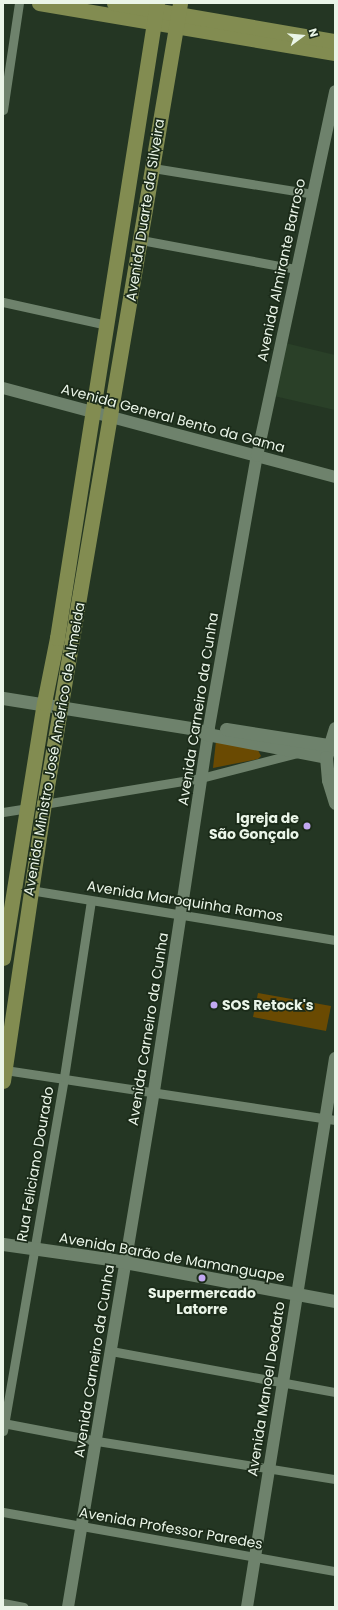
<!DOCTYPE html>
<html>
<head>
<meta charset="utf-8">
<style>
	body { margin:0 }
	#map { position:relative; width:338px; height:1610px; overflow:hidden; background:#243623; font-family:Poppins,sans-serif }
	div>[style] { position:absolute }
	.built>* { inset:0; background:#2a4028 }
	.green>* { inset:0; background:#6a4a02 }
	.minor>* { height:9px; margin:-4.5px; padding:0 4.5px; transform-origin:4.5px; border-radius:4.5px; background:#6e826c }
	.tertiary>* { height:12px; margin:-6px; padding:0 6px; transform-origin:6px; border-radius:6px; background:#6e826c }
	.secondary>* { height:13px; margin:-6.5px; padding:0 6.5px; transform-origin:6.5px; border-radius:6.5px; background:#6e826c }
	.primary>* { height:15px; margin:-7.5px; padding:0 7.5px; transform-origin:7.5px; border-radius:7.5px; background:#828c51 }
	.dots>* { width:11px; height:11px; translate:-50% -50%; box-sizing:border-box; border:2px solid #1b2b19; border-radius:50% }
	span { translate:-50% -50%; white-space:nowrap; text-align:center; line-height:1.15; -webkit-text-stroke:3.5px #1b2b19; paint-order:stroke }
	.street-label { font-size:14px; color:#eaf5e8 }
	.poi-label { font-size:14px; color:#eaf5e8; font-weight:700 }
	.right { translate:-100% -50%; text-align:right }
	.left { translate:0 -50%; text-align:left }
	.frame { position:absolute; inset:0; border:4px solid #eaf5e8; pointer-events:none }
	.north { position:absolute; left:282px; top:16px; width:40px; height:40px; -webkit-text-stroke:3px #1b2b19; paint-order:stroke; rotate:74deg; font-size:11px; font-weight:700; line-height:16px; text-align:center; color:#eaf5e8 }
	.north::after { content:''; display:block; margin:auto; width:14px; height:18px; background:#eaf5e8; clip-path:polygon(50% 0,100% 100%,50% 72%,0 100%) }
</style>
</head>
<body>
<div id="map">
	<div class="built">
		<i style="clip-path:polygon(285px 343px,335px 355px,335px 410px,274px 396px)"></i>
	</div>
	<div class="green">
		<i style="clip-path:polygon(216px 741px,258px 750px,261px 756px,258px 759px,213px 768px)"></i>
		<i style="clip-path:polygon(258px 993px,331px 1006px,326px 1031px,253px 1017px)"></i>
	</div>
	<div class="minor">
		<i style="left:3px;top:110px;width:108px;rotate:-81.5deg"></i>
		<i style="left:153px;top:168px;width:162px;rotate:9.2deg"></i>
		<i style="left:141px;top:240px;width:158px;rotate:10.6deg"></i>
		<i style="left:3px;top:302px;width:107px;rotate:12.5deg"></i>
		<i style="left:44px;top:804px;width:159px;rotate:-9.4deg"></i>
		<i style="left:201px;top:778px;width:99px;rotate:-14.6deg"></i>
		<i style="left:3px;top:812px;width:24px;rotate:-9deg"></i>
		<i style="left:30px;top:890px;width:309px;rotate:9.3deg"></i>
		<i style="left:5px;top:1070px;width:334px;rotate:8.6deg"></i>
		<i style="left:111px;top:1351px;width:228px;rotate:10.4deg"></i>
		<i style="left:3px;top:1423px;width:96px;rotate:10.8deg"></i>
		<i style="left:97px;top:1441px;width:241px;rotate:9.1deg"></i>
		<i style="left:3px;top:1431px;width:359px;rotate:-80.2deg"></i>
		<i style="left:64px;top:1077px;width:178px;rotate:-81.3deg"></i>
		<i style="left:3px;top:1512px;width:337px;rotate:10.1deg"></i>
		<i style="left:3px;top:1603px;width:21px;rotate:11deg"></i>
	</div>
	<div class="tertiary">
		<i style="left:3px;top:388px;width:344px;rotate:15deg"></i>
		<i style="left:68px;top:1607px;width:523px;rotate:-80.54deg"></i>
		<i style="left:154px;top:1091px;width:368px;rotate:-81.4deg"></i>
		<i style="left:209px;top:727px;width:275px;rotate:-80deg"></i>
		<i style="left:257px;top:456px;width:373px;rotate:-77.9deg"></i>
		<i style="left:247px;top:1607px;width:556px;rotate:-80.89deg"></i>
	</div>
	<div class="secondary">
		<i style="left:3px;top:698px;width:196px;rotate:9.1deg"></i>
		<i style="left:197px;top:729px;width:11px;rotate:27deg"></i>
		<i style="left:207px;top:734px;width:121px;rotate:10.9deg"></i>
		<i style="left:335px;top:728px;width:30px;rotate:107deg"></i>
		<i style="left:326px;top:757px;width:23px;rotate:85deg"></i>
		<i style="left:328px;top:780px;width:24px;rotate:73deg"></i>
		<i style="left:226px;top:729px;width:103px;rotate:8.9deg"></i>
		<i style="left:3px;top:1244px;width:106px;rotate:8.1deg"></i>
		<i style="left:108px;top:1259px;width:231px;rotate:10.5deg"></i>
	</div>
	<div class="primary">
		<i style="left:39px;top:3px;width:300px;rotate:9.6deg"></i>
		<i style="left:114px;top:3px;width:224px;rotate:9.8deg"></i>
		<i style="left:3px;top:958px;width:258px;rotate:-80.9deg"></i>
		<i style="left:44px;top:703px;width:66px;rotate:-78.7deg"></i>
		<i style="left:57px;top:638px;width:643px;rotate:-81.05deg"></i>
		<i style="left:3px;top:1081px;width:280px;rotate:-81.6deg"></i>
		<i style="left:44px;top:804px;width:812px;rotate:-80.36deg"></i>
	</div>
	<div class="dots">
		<i style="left:307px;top:826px;background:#c2a8f2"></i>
		<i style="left:214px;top:1005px;background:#c2a8f2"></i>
		<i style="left:202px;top:1278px;background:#c2a8f2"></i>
	</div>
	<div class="street-label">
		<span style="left:145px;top:210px;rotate:-81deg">Avenida Duarte da Silveira</span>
		<span style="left:281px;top:270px;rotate:-78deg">Avenida Almirante Barroso</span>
		<span style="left:173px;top:418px;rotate:15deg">Avenida General Bento da Gama</span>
		<span style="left:198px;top:709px;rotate:-81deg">Avenida Carneiro da Cunha</span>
		<span style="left:54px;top:749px;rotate:-80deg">Avenida Ministro José Américo de Almeida</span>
		<span style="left:185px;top:901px;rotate:9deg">Avenida Maroquinha Ramos</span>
		<span style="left:148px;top:1029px;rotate:-81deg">Avenida Carneiro da Cunha</span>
		<span style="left:35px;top:1164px;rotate:-80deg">Rua Feliciano Dourado</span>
		<span style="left:172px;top:1257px;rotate:10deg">Avenida Barão de Mamanguape</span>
		<span style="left:94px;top:1361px;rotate:-81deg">Avenida Carneiro da Cunha</span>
		<span style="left:266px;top:1389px;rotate:-81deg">Avenida Manoel Deodato</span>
		<span style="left:171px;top:1528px;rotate:10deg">Avenida Professor Paredes</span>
	</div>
	<div class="poi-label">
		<span class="right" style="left:299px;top:826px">Igreja de<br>São Gonçalo</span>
		<span class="left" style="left:222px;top:1005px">SOS Retock's</span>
		<span style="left:202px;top:1301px">Supermercado<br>Latorre</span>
	</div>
	<div class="frame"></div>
	<div class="north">N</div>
</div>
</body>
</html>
